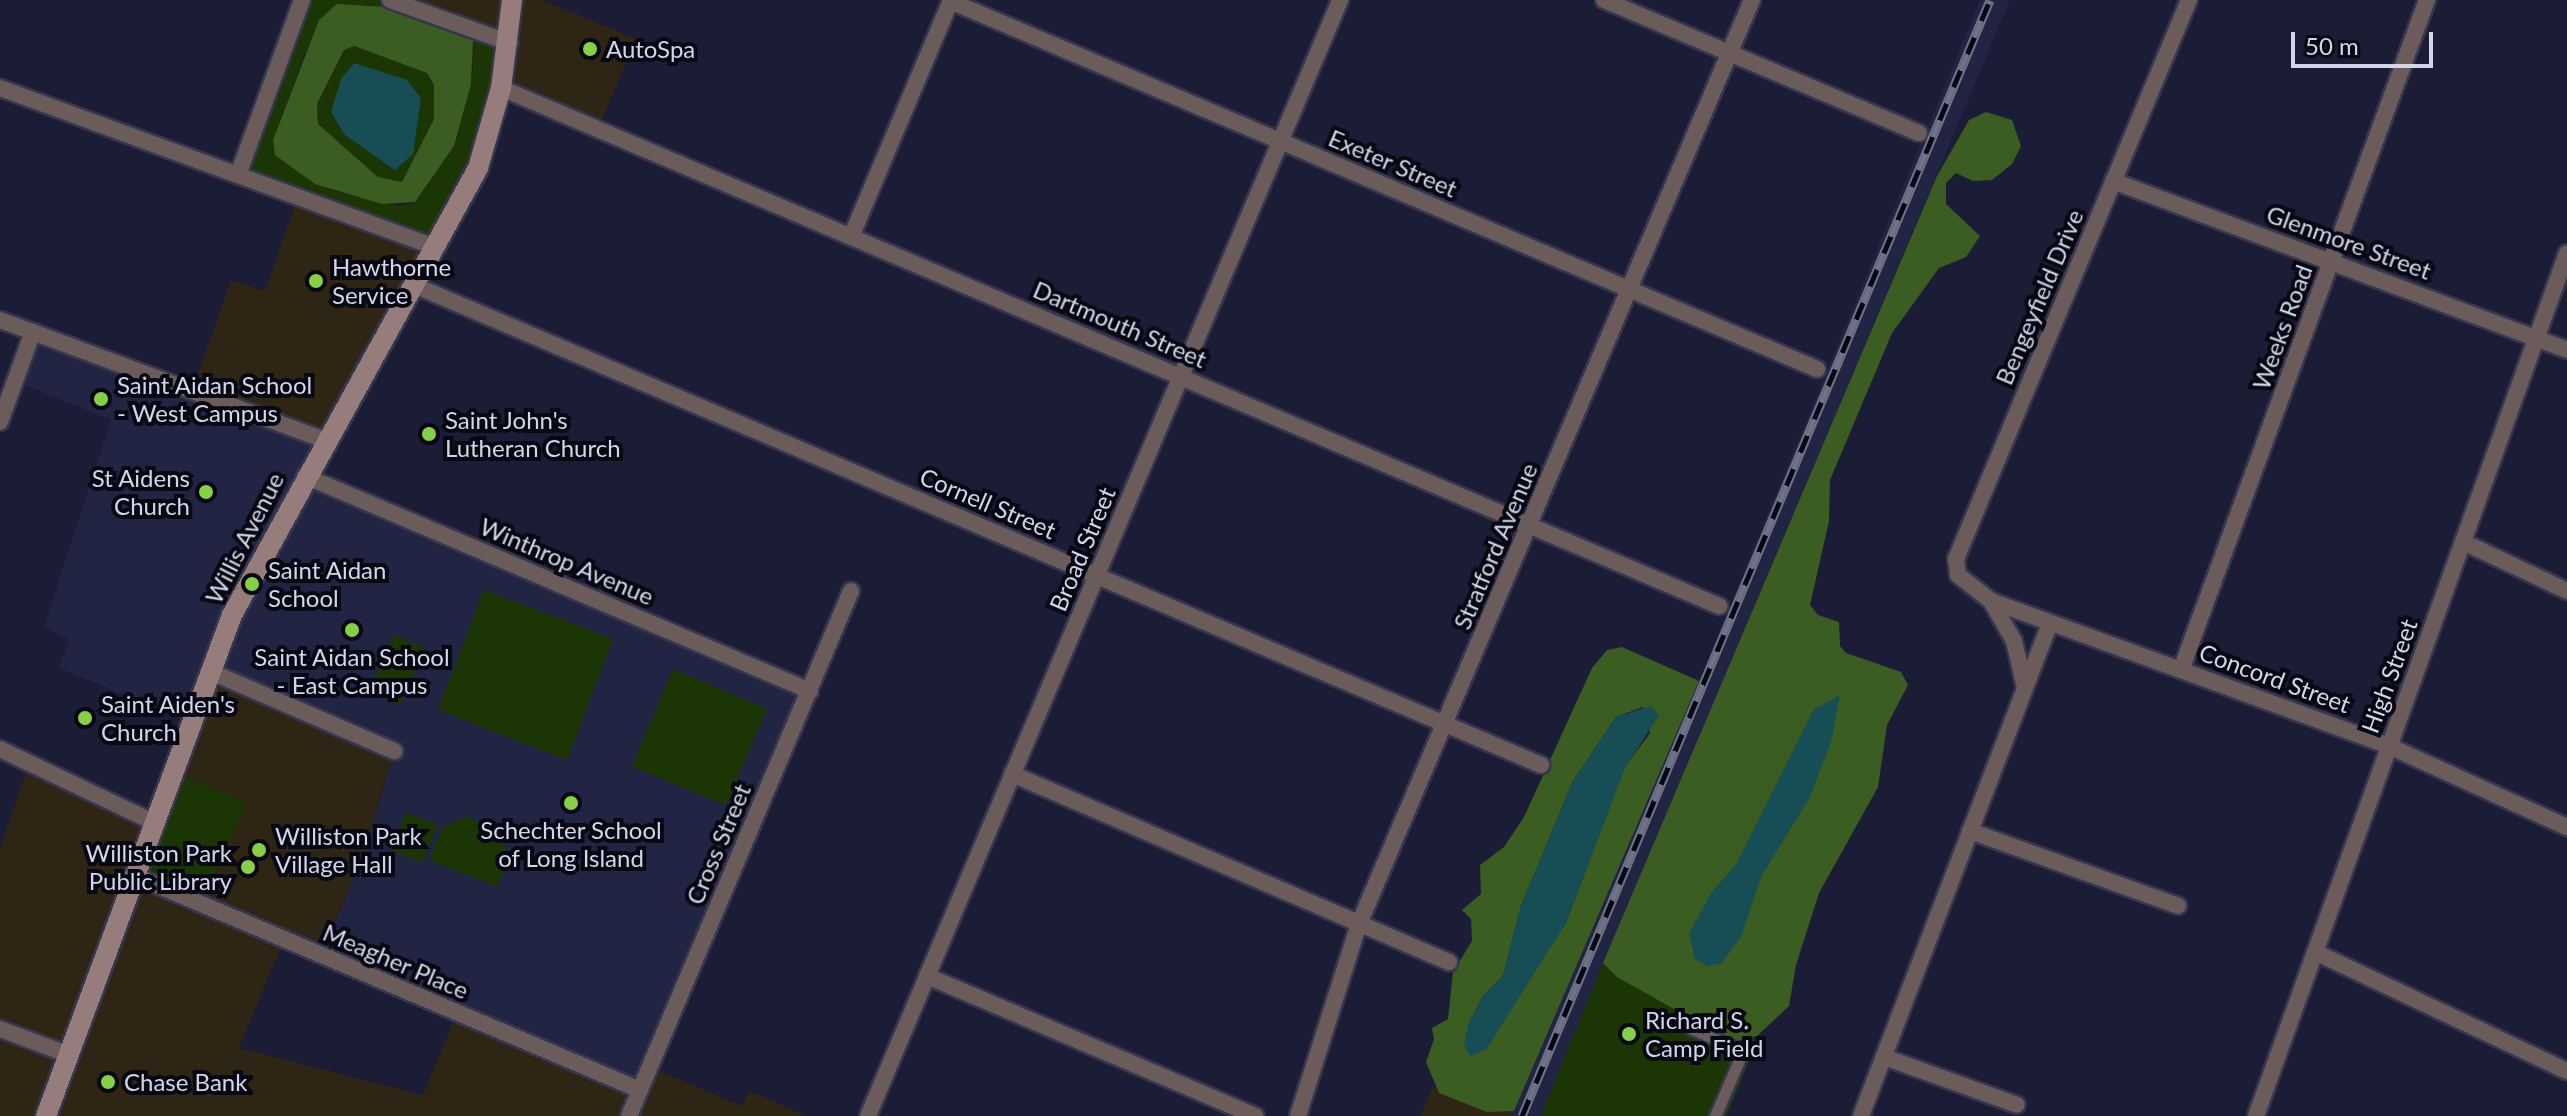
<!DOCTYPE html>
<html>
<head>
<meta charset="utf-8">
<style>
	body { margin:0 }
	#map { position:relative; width:2567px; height:1116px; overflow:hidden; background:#1a1d35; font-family:Lato,sans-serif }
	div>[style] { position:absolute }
	.commercial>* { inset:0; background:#2e2515 }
	.built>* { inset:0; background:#212543 }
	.green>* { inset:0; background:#1c3505 }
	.forest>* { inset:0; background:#3c5d22 }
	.water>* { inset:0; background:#174e55 }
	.roads { filter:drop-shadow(2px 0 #34374e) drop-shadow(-2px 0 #34374e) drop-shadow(0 2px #34374e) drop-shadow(0 -2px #34374e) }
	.pedestrian>* { height:11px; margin:-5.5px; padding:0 5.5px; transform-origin:5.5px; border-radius:5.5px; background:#6b5b5a }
	.minor>* { height:16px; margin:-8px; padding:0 8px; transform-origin:8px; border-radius:8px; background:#6b5b5a }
	.secondary>* { height:20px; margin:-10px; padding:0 10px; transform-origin:10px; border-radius:10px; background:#967d7b }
	.rail>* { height:9px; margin-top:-4.5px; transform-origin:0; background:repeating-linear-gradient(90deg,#070813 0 18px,#707387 0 36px); box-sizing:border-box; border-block:2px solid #707387 }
	.dots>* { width:22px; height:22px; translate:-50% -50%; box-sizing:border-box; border:4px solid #070813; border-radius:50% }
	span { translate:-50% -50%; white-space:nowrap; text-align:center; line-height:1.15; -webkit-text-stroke:8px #070813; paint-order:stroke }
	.poi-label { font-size:24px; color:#d3d6e6 }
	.left { translate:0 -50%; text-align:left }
	.right { translate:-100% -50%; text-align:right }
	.street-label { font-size:24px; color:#d3d6e6 }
	.scale { position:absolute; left:2291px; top:32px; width:142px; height:36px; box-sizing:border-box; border:4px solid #d3d6e6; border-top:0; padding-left:10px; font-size:24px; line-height:28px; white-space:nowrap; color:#d3d6e6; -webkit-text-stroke:6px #070813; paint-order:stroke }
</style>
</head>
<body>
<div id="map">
	<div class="commercial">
		<i style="clip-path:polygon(391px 0,542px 0,636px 39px,598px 129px,501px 88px)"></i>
		<i style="clip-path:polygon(298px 197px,437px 248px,325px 440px,192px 391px,231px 280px,265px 291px)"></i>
		<i style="clip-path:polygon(209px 671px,394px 751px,364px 854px,320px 957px,283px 942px,239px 1048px,423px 1095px,457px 1013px,650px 1067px,742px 1106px,749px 1091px,807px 1116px,0 1116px,0 849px,29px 763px,153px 822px)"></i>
		<i style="clip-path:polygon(1433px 1087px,1514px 1111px,1512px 1116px,1420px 1116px)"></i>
	</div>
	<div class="built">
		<i style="clip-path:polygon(1980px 0,2010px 0,1541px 1116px,1512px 1116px,1699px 681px)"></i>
		<i style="clip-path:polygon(33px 332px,325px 440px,306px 475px,810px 691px,640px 1090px,320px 957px,364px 854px,394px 752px,209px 672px,189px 722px,59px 668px,69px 639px,44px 627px,111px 420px,15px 381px)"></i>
	</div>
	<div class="green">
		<i style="clip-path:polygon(evenodd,306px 0,391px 0,510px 43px,501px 88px,434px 247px,244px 175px,306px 0,337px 4px,411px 14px,475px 47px,471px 84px,454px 146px,415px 202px,399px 206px,334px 191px,273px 140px,306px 51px,337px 4px)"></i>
		<i style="clip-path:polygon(353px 46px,427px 73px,434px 85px,434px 119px,402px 182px,378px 177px,318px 124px,317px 104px,344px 50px)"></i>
		<i style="clip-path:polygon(484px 590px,613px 639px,567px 760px,438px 710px)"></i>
		<i style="clip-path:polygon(394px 635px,425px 648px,400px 705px,369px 692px)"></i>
		<i style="clip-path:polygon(673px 669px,767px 709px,726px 806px,632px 766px)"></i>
		<i style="clip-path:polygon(171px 771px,246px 802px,203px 903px,133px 875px)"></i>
		<i style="clip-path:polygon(406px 812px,438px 825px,422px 863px,391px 850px)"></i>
		<i style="clip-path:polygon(466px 816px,499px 830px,509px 856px,497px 887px,429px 860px,442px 828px)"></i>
		<i style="clip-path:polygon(1603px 963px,1761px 1032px,1727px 1116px,1541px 1116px)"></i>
	</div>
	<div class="forest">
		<i style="clip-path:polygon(evenodd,337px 4px,386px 7px,473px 39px,471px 84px,454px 146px,415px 202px,382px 204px,315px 184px,275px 155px,273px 140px,319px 20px,337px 4px,354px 46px,427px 73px,434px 85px,434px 119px,402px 182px,378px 177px,318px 124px,317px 104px,344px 50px,354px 46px)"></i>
		<i style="clip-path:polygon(1986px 112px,2012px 120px,2021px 146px,2012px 164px,1992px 180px,1973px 181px,1956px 173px,1946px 183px,1946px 204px,1980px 236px,1966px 257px,1939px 268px,1892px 333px,1830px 480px,1829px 521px,1810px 605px,1818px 615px,1839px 622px,1840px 646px,1846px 653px,1901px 672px,1908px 685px,1887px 725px,1878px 787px,1819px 893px,1796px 965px,1789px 1006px,1757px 1036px,1733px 1042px,1617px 977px,1603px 963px,1937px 176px,1969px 120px)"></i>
		<i style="clip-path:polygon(evenodd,1622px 647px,1699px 681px,1514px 1111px,1487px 1112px,1439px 1093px,1426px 1062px,1434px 1039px,1432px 1028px,1448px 1019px,1453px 972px,1472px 941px,1471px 919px,1462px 910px,1481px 894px,1480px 865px,1504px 847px,1524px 817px,1592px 668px,1607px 650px,1622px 647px,1643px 707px,1650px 733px,1624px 768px,1566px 923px,1514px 999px,1468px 1025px,1483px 996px,1503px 976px,1521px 906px,1573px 781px,1616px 717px,1643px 707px)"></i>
	</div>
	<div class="water">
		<i style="clip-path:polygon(354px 63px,407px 80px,421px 98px,413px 154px,395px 170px,345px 135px,331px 112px,341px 79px)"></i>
		<i style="clip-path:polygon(1840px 695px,1831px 742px,1809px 799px,1762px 875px,1741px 937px,1721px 964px,1707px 966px,1695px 959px,1689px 934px,1711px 893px,1737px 863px,1814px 709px)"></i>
		<i style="clip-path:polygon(1651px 706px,1659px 715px,1625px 768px,1566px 923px,1486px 1050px,1470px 1056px,1464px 1045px,1468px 1025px,1483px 996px,1503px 976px,1521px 906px,1573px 781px,1616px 717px)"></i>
	</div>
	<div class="roads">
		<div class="pedestrian">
			<i style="left:1690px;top:1028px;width:58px;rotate:23.5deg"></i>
			<i style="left:1743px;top:1051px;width:71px;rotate:113.3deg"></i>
		</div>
		<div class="minor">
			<i style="left:390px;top:0;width:127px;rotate:19.7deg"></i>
			<i style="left:1604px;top:0;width:342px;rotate:22.9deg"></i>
			<i style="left:2189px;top:0;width:606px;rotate:112.63deg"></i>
			<i style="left:1956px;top:559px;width:16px;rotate:83deg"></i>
			<i style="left:1958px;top:575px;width:42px;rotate:38.2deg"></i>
			<i style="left:1991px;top:601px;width:424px;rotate:20deg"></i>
			<i style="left:2389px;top:746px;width:196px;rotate:24.5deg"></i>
			<i style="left:950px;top:1px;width:942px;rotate:23deg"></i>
			<i style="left:0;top:88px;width:465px;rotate:20.1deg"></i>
			<i style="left:501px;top:88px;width:1324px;rotate:23.04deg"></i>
			<i style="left:238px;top:175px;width:186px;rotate:-69.9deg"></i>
			<i style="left:2113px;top:181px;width:484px;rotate:20.4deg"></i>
			<i style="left:851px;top:237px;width:257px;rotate:-67.1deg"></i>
			<i style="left:416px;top:286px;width:1223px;rotate:23.06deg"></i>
			<i style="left:0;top:320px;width:346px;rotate:20.3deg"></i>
			<i style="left:0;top:422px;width:96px;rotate:-69.9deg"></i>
			<i style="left:305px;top:476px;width:549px;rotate:23.06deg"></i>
			<i style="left:2463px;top:542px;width:115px;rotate:25.2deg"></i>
			<i style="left:1991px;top:601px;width:46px;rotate:60.1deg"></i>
			<i style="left:2014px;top:641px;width:48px;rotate:76.8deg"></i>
			<i style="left:2181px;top:670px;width:714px;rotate:-69.84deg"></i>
			<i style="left:209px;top:671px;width:202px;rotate:23.4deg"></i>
			<i style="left:0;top:749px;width:170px;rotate:25.5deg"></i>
			<i style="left:1012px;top:774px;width:476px;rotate:23.3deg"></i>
			<i style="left:1970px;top:831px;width:221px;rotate:19.8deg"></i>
			<i style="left:133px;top:875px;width:551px;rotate:22.98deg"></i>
			<i style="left:2315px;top:952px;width:279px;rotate:25.3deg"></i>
			<i style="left:927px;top:976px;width:357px;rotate:23.1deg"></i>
			<i style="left:0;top:1029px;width:72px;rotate:20.5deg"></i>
			<i style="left:1884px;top:1057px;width:141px;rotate:19.8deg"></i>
			<i style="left:629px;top:1116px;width:570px;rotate:-67.08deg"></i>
			<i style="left:868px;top:1116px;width:1212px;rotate:-67.07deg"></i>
			<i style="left:1298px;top:1116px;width:201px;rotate:-72.4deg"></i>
			<i style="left:1359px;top:924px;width:1004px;rotate:-66.96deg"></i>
			<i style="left:1861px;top:1116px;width:528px;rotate:-69.02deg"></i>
			<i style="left:2256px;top:1116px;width:917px;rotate:-70.18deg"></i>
		</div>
		<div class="secondary">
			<i style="left:46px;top:1116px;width:534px;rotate:-69.63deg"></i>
			<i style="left:232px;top:615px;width:510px;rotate:-61.17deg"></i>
			<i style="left:478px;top:168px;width:83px;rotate:-74deg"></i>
			<i style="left:501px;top:88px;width:89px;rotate:-82.9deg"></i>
		</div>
	</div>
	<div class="rail">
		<i style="left:1522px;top:1116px;width:1210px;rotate:-67.25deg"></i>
	</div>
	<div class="dots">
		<i style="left:590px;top:49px;background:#88cf49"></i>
		<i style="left:316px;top:281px;background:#88cf49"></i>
		<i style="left:101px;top:399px;background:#88cf49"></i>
		<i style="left:429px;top:434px;background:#88cf49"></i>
		<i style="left:206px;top:492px;background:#88cf49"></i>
		<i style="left:252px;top:584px;background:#88cf49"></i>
		<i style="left:352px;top:630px;background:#88cf49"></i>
		<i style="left:85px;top:718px;background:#88cf49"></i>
		<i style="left:571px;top:803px;background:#88cf49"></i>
		<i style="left:259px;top:850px;background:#88cf49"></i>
		<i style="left:248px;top:867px;background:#88cf49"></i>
		<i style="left:1629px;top:1034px;background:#88cf49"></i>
		<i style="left:108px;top:1082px;background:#88cf49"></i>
	</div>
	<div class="poi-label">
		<span class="left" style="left:606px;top:49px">AutoSpa</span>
		<span class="left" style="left:332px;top:281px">Hawthorne<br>Service</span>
		<span class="left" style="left:117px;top:399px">Saint Aidan School<br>- West Campus</span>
		<span class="left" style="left:445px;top:434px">Saint John's<br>Lutheran Church</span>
		<span class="right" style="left:190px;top:492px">St Aidens<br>Church</span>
		<span class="left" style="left:268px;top:584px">Saint Aidan<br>School</span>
		<span style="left:352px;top:671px">Saint Aidan School<br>- East Campus</span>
		<span class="left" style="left:101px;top:718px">Saint Aiden's<br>Church</span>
		<span style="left:571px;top:844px">Schechter School<br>of Long Island</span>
		<span class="left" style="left:275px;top:850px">Williston Park<br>Village Hall</span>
		<span class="right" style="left:232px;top:867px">Williston Park<br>Public Library</span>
		<span class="left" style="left:1645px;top:1034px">Richard S.<br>Camp Field</span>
		<span class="left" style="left:124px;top:1082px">Chase Bank</span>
	</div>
	<div class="street-label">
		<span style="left:1393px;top:163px;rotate:23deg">Exeter Street</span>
		<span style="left:2349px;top:242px;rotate:20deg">Glenmore Street</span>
		<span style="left:2039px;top:297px;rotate:-67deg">Bengeyfield Drive</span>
		<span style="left:1120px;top:324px;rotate:23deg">Dartmouth Street</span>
		<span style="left:2282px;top:327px;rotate:-70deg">Weeks Road</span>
		<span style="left:988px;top:503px;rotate:23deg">Cornell Street</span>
		<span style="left:244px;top:538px;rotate:-63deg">Willis Avenue</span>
		<span style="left:1495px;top:546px;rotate:-67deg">Stratford Avenue</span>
		<span style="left:1082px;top:549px;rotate:-67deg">Broad Street</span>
		<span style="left:567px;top:561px;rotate:23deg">Winthrop Avenue</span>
		<span style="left:2389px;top:676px;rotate:-70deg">High Street</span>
		<span style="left:2275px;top:678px;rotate:20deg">Concord Street</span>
		<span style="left:718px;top:844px;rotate:-67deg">Cross Street</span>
		<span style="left:396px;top:961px;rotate:23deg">Meagher Place</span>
	</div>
	<div class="scale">50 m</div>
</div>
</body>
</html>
